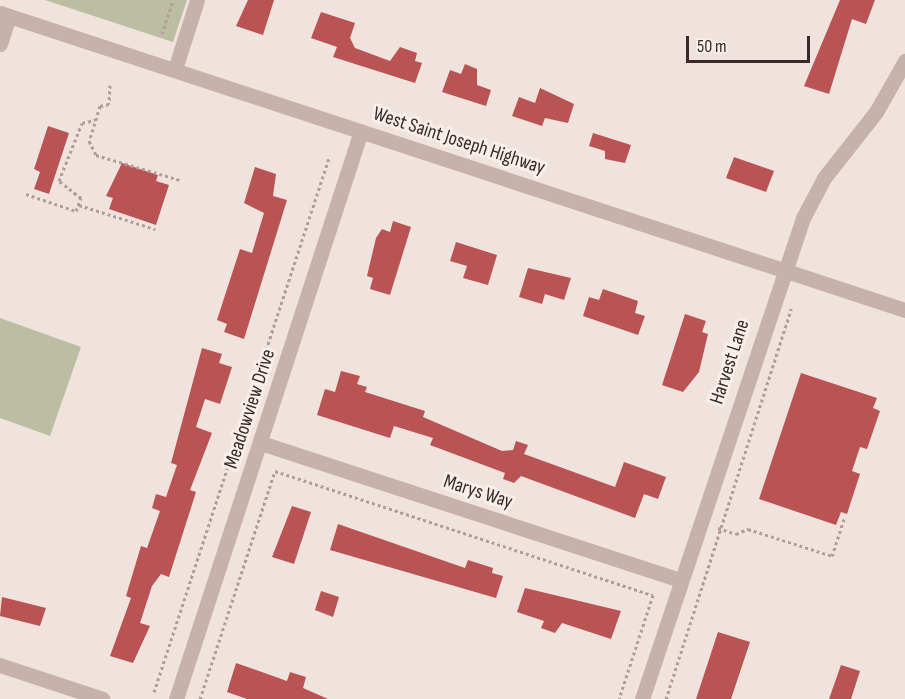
<!DOCTYPE html>
<html>
<head>
<meta charset="utf-8">
<style>
	body { margin:0 }
	#map { position:relative; width:905px; height:699px; overflow:hidden; background:#f0e3de; font-family:"Sofia Sans Condensed",sans-serif }
	div>[style] { position:absolute }
	.green>* { inset:0; background:#bbbea0 }
	.building>* { inset:0; background:#ba5353 }
	.path>* { height:3px; margin-top:-1.5px; transform-origin:0; background:repeating-linear-gradient(90deg,#b39b96 0 3px,transparent 0 6px) }
	.minor>* { height:15px; margin:-7.5px; padding:0 7.5px; transform-origin:7.5px; border-radius:7.5px; background:#c7b1ab }
	span { translate:-50% -50%; white-space:nowrap; text-align:center; line-height:1.15; -webkit-text-stroke:6px #f8eeea; paint-order:stroke }
	.street-label { font-size:20px; color:#362a2a }
	.scale { position:absolute; left:686px; top:36px; width:124px; height:27px; box-sizing:border-box; border:3px solid #362a2a; border-top:0; padding-left:8px; font-size:18px; line-height:21px; white-space:nowrap; color:#362a2a; -webkit-text-stroke:4px #f8eeea; paint-order:stroke }
</style>
</head>
<body>
<div id="map">
	<div class="green">
		<i style="clip-path:polygon(45px 0,187px 0,173px 42px)"></i>
		<i style="clip-path:polygon(0 318px,81px 347px,50px 436px,0 418px)"></i>
	</div>
	<div class="building">
		<i style="clip-path:polygon(248px 0,274px 0,263px 35px,236px 26px)"></i>
		<i style="clip-path:polygon(840px 0,875px 0,866px 24px,852px 19px,829px 94px,804px 86px)"></i>
		<i style="clip-path:polygon(321px 12px,355px 23px,350px 38px,355px 48px,390px 61px,400px 47px,417px 53px,415px 61px,422px 63px,415px 83px,333px 57px,337px 47px,311px 38px)"></i>
		<i style="clip-path:polygon(465px 64px,477px 69px,477px 85px,491px 90px,486px 106px,442px 92px,450px 70px,461px 74px)"></i>
		<i style="clip-path:polygon(540px 88px,574px 104px,568px 123px,545px 118px,542px 126px,512px 116px,519px 97px,535px 103px)"></i>
		<i style="clip-path:polygon(48px 126px,69px 133px,49px 194px,34px 189px,40px 172px,34px 169px)"></i>
		<i style="clip-path:polygon(593px 133px,631px 145px,625px 163px,605px 159px,605px 151px,589px 146px)"></i>
		<i style="clip-path:polygon(734px 157px,774px 171px,766px 192px,726px 178px)"></i>
		<i style="clip-path:polygon(122px 163px,158px 175px,156px 181px,169px 185px,156px 225px,109px 209px,113px 198px,106px 196px)"></i>
		<i style="clip-path:polygon(255px 167px,276px 174px,273px 196px,287px 200px,244px 339px,224px 332px,227px 324px,217px 320px,240px 249px,252px 253px,264px 213px,244px 203px)"></i>
		<i style="clip-path:polygon(393px 221px,411px 227px,390px 295px,370px 289px,373px 278px,367px 276px,376px 238px,382px 229px,390px 232px)"></i>
		<i style="clip-path:polygon(456px 242px,497px 255px,488px 285px,463px 278px,467px 266px,450px 261px)"></i>
		<i style="clip-path:polygon(528px 268px,571px 278px,564px 300px,545px 294px,542px 304px,519px 297px)"></i>
		<i style="clip-path:polygon(603px 289px,638px 301px,635px 313px,645px 316px,638px 335px,583px 316px,589px 297px,599px 300px)"></i>
		<i style="clip-path:polygon(685px 314px,706px 321px,702px 332px,708px 334px,699px 372px,683px 392px,662px 385px)"></i>
		<i style="clip-path:polygon(202px 348px,222px 354px,219px 363px,232px 367px,220px 404px,205px 399px,196px 427px,212px 433px,190px 490px,196px 492px,169px 577px,161px 574px,152px 586px,140px 623px,150px 626px,133px 663px,110px 656px,131px 598px,126px 596px,141px 546px,147px 548px,160px 511px,152px 508px,156px 494px,166px 497px,177px 465px,171px 463px)"></i>
		<i style="clip-path:polygon(341px 371px,360px 376px,357px 384px,367px 387px,365px 392px,425px 411px,423px 417px,502px 451px,513px 450px,516px 441px,528px 445px,524px 454px,615px 487px,624px 462px,666px 477px,658px 499px,644px 494px,635px 518px,521px 476px,514px 483px,503px 479px,505px 473px,430px 445px,433px 438px,394px 426px,390px 438px,317px 415px,325px 389px,335px 392px)"></i>
		<i style="clip-path:polygon(801px 373px,877px 398px,873px 408px,880px 411px,867px 449px,860px 447px,852px 471px,860px 474px,847px 514px,841px 512px,836px 525px,759px 499px)"></i>
		<i style="clip-path:polygon(292px 506px,311px 512px,294px 564px,272px 557px)"></i>
		<i style="clip-path:polygon(338px 524px,465px 568px,468px 560px,493px 568px,492px 573px,503px 576px,496px 598px,330px 550px)"></i>
		<i style="clip-path:polygon(525px 588px,621px 611px,611px 639px,562px 623px,555px 633px,541px 628px,544px 621px,517px 612px)"></i>
		<i style="clip-path:polygon(321px 591px,339px 597px,333px 617px,315px 610px)"></i>
		<i style="clip-path:polygon(2px 597px,46px 608px,40px 626px,0 616px)"></i>
		<i style="clip-path:polygon(718px 632px,750px 642px,731px 699px,696px 699px)"></i>
		<i style="clip-path:polygon(236px 663px,287px 681px,290px 672px,306px 677px,303px 688px,328px 699px,247px 699px,227px 692px)"></i>
		<i style="clip-path:polygon(841px 665px,860px 671px,851px 699px,829px 699px)"></i>
	</div>
	<div class="path">
		<i style="left:162px;top:34px;width:36px;rotate:-72deg"></i>
		<i style="left:110px;top:85px;width:19px;rotate:93deg"></i>
		<i style="left:109px;top:104px;width:9px;rotate:167deg"></i>
		<i style="left:100px;top:106px;width:37px;rotate:107deg"></i>
		<i style="left:89px;top:141px;width:16px;rotate:63deg"></i>
		<i style="left:96px;top:155px;width:88px;rotate:16.6deg"></i>
		<i style="left:26px;top:194px;width:53px;rotate:18.8deg"></i>
		<i style="left:76px;top:211px;width:14px;rotate:-69deg"></i>
		<i style="left:81px;top:198px;width:28px;rotate:-142deg"></i>
		<i style="left:59px;top:181px;width:62px;rotate:-68.4deg"></i>
		<i style="left:82px;top:123px;width:13px;rotate:-13deg"></i>
		<i style="left:79px;top:205px;width:80px;rotate:17.5deg"></i>
		<i style="left:718px;top:528px;width:19px;rotate:18deg"></i>
		<i style="left:736px;top:534px;width:13px;rotate:-23deg"></i>
		<i style="left:748px;top:529px;width:88px;rotate:17.8deg"></i>
		<i style="left:832px;top:556px;width:40px;rotate:-72deg"></i>
		<i style="left:154px;top:692px;width:562px;rotate:-71.86deg"></i>
		<i style="left:200px;top:699px;width:240px;rotate:-71.8deg"></i>
		<i style="left:275px;top:471px;width:398px;rotate:18.2deg"></i>
		<i style="left:653px;top:595px;width:109px;rotate:108.1deg"></i>
		<i style="left:666px;top:699px;width:410px;rotate:-72.2deg"></i>
	</div>
	<div class="minor">
		<i style="left:0;top:13px;width:952px;rotate:18.17deg"></i>
		<i style="left:0;top:44px;width:29px;rotate:-72deg"></i>
		<i style="left:175px;top:69px;width:72px;rotate:-72.3deg"></i>
		<i style="left:261px;top:443px;width:442px;rotate:18.1deg"></i>
		<i style="left:0;top:665px;width:108px;rotate:18.3deg"></i>
		<i style="left:176px;top:699px;width:597px;rotate:-71.96deg"></i>
		<i style="left:642px;top:699px;width:507px;rotate:-71.49deg"></i>
		<i style="left:803px;top:218px;width:45px;rotate:-62.3deg"></i>
		<i style="left:824px;top:178px;width:84px;rotate:-51.8deg"></i>
		<i style="left:876px;top:112px;width:59px;rotate:-60.4deg"></i>
	</div>
	<div class="street-label">
		<span style="left:459px;top:141px;rotate:18deg">West Saint Joseph Highway</span>
		<span style="left:730px;top:362px;rotate:-72deg">Harvest Lane</span>
		<span style="left:250px;top:409px;rotate:-72deg">Meadowview Drive</span>
		<span style="left:478px;top:492px;rotate:18deg">Marys Way</span>
	</div>
	<div class="scale">50 m</div>
</div>
</body>
</html>
